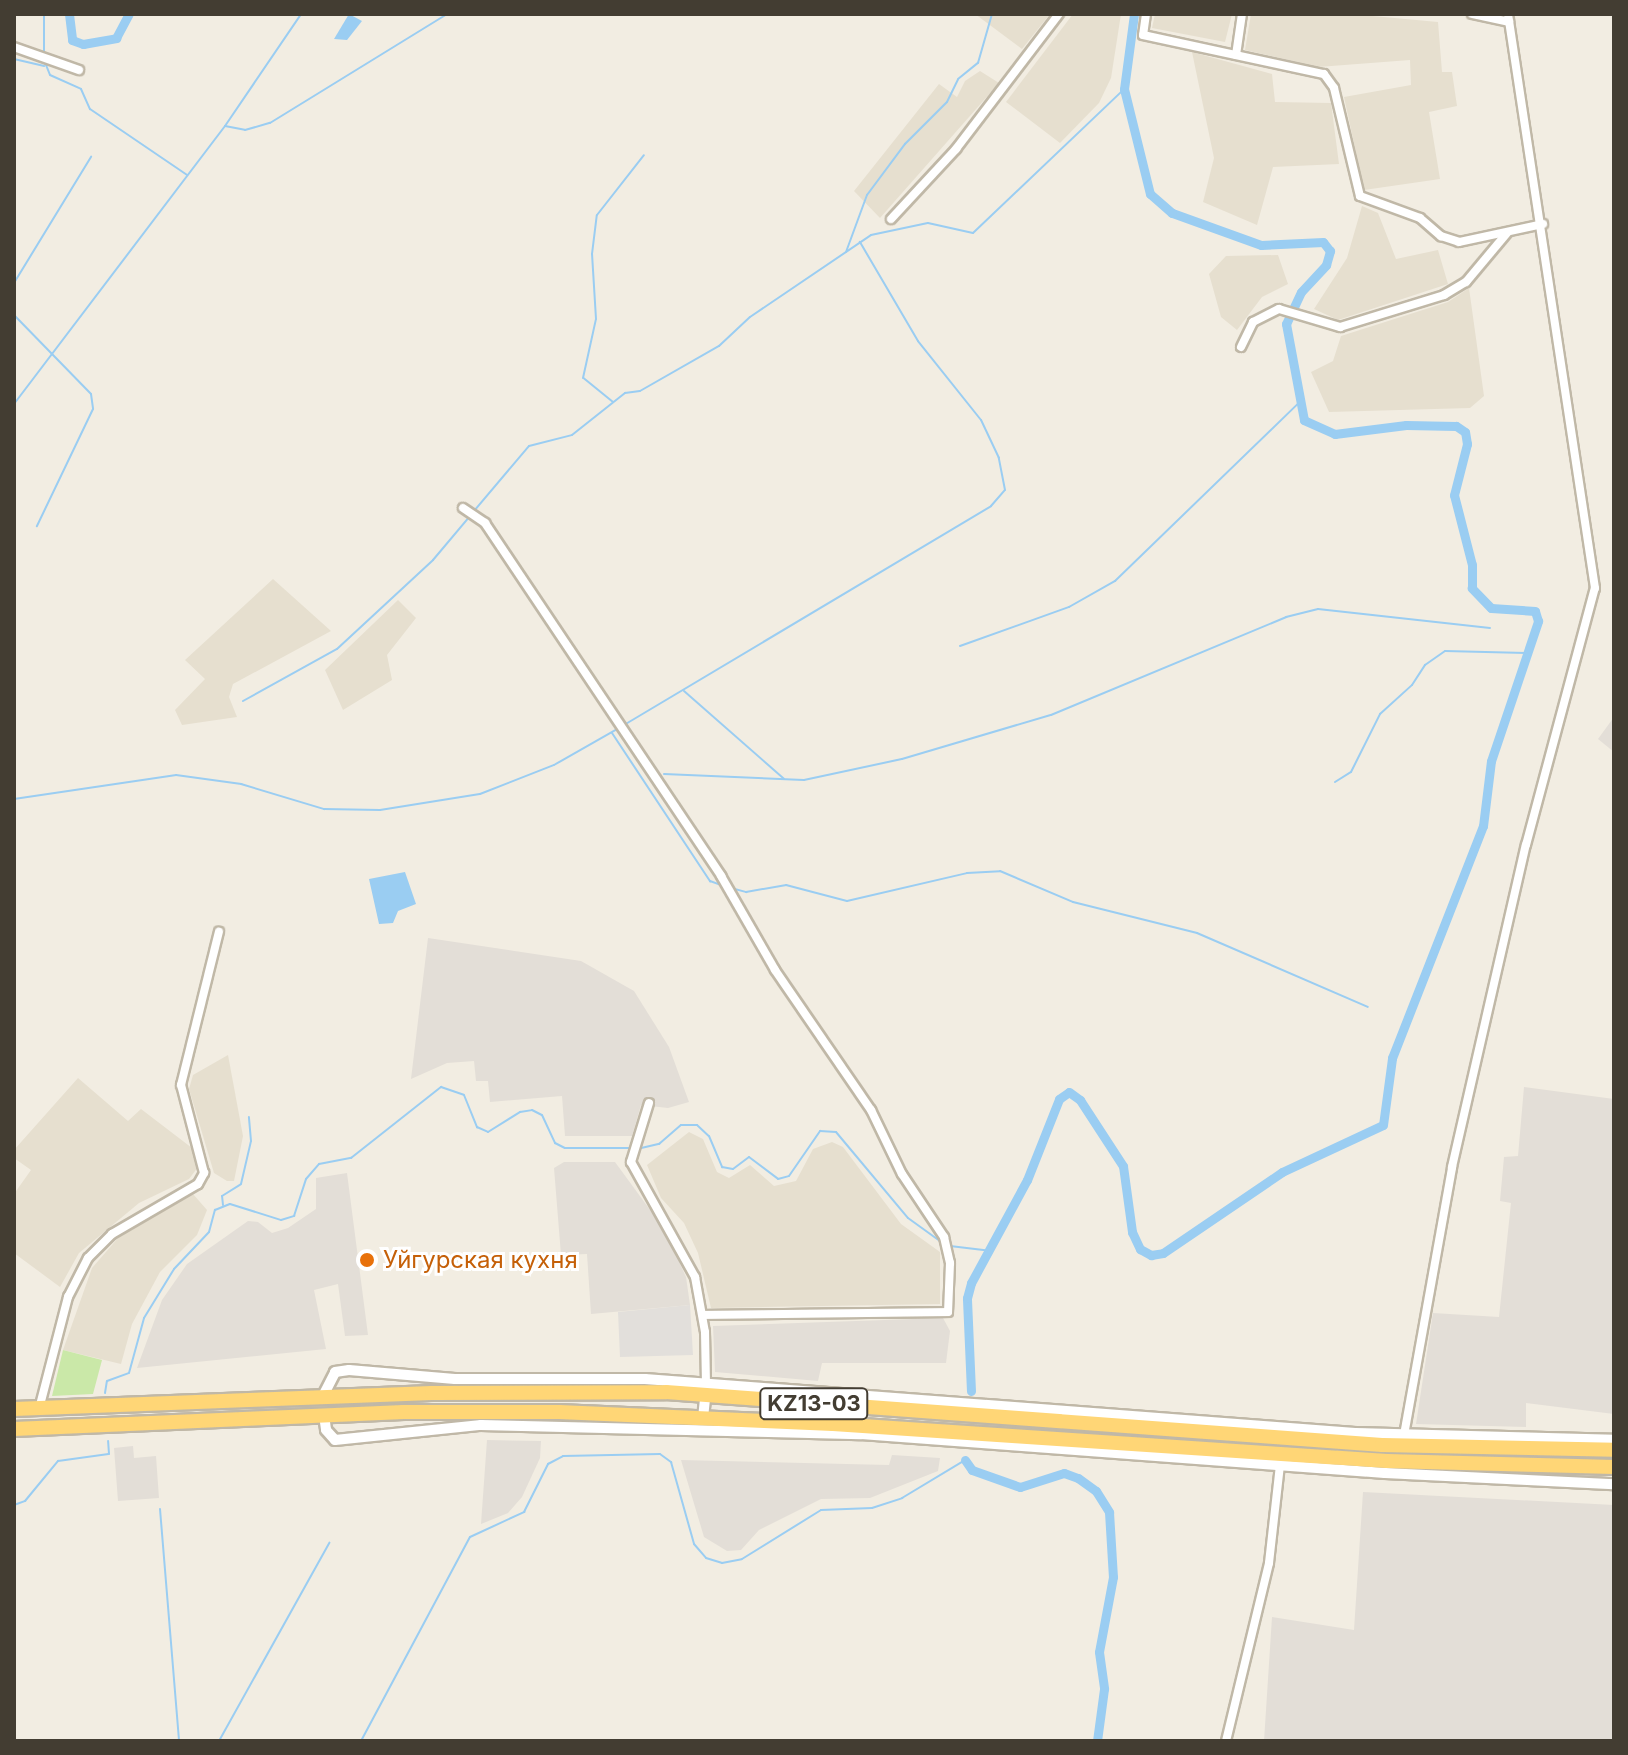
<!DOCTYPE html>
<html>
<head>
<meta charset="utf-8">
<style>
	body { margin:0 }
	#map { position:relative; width:1628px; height:1755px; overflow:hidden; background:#f2ede2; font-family:Inter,sans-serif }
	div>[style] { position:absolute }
	.residential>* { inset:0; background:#e6dfcf }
	.industrial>* { inset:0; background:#e3ded7 }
	.green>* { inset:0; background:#cae8a8 }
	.parking>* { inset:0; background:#e2dfdb }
	.water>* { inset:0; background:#9acdf2 }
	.stream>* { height:2px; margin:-1px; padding:0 1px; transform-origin:1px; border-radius:1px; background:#9acdf2 }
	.canal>* { height:9px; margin:-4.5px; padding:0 4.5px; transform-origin:4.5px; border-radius:4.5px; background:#9acdf2 }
	.roads { filter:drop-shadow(2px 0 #c0b8a7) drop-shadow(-2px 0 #c0b8a7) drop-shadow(0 2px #c0b8a7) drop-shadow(0 -2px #c0b8a7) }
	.minor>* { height:8px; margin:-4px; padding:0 4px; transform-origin:4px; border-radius:4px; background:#fff }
	.tertiary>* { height:10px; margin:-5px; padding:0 5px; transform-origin:5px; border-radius:5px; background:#fff }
	.trunk>* { height:14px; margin:-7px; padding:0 7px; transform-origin:7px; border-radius:7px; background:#ffd676 }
	.dots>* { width:22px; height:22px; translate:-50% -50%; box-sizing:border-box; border:4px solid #fff; border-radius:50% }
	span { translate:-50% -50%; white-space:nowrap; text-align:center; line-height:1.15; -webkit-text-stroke:6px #fff; paint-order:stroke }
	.shield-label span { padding:2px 6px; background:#fff; border:2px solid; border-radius:6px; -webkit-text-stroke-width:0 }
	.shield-label { font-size:22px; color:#433d32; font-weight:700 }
	.food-label { font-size:24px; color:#c56008 }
	.left { translate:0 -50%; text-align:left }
	.frame { position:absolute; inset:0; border:16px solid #433d32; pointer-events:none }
</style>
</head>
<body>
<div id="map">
	<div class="residential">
		<i style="clip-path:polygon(975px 14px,1050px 14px,1022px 49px)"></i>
		<i style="clip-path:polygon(1073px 14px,1121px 14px,1111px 78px,1099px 103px,1060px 143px,1006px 102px)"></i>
		<i style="clip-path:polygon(1155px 14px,1232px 14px,1225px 42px,1152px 28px)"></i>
		<i style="clip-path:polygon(1251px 14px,1351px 14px,1438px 22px,1442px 72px,1452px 72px,1457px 106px,1429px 112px,1440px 179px,1364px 190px,1344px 97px,1411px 85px,1410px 60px,1318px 67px,1245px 50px)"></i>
		<i style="clip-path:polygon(1192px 52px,1272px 74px,1275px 102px,1331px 103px,1339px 164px,1273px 167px,1257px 225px,1203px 202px,1214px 158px)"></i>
		<i style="clip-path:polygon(980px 71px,999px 83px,880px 218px,854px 191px,939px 84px,957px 97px,965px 81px)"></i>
		<i style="clip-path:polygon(1362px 206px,1378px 213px,1396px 259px,1438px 250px,1448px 284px,1338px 320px,1314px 309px,1347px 258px)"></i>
		<i style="clip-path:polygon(1278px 255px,1288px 284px,1262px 297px,1237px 330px,1221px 317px,1209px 274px,1226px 256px)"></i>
		<i style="clip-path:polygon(1469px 288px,1484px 396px,1470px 408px,1329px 412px,1311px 372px,1333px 361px,1341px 336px,1448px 302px)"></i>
		<i style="clip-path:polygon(273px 579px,331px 631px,233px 684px,229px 697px,237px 717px,182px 725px,175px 710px,205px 679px,185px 660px)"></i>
		<i style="clip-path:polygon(398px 600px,416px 618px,387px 655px,392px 680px,343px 710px,325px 670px)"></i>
		<i style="clip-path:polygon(228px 1055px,243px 1136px,234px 1181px,227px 1181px,214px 1173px,189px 1089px,193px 1075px)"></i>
		<i style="clip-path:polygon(78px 1078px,128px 1121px,141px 1109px,192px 1148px,198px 1167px,189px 1179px,139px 1203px,79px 1253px,60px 1287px,14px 1253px,14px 1194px,31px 1170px,14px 1158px,14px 1150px)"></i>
		<i style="clip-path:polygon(689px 1132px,703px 1139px,717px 1172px,729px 1178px,750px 1165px,774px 1186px,796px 1181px,813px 1149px,832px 1142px,843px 1147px,901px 1224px,940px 1252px,940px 1304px,711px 1308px,698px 1253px,684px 1223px,661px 1198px,647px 1165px)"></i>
		<i style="clip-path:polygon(193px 1194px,207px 1210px,197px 1235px,160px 1272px,132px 1324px,121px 1364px,63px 1350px,92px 1268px,119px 1237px)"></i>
	</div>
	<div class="industrial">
		<i style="clip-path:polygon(1614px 717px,1614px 752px,1598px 739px)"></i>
		<i style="clip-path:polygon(428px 938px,581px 961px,634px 991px,669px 1047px,689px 1102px,668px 1108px,641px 1105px,632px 1136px,565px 1136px,562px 1096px,490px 1102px,488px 1081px,476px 1081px,474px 1061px,447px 1063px,411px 1079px)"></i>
		<i style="clip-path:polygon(1524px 1087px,1614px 1099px,1614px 1414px,1526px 1403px,1526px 1427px,1416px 1424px,1433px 1313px,1499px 1317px,1511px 1203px,1500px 1201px,1504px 1157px,1518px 1156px)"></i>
		<i style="clip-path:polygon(564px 1162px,615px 1162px,664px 1229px,686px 1277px,690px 1305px,591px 1314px,587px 1254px,561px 1255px,554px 1168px)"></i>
		<i style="clip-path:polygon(347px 1173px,368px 1335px,345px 1336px,338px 1284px,314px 1290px,326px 1349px,137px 1368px,162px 1300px,187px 1264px,248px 1221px,258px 1222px,272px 1233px,288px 1228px,316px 1209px,316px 1178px)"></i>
		<i style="clip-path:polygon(943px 1318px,950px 1331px,946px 1363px,822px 1363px,818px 1381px,715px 1372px,713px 1326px)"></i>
		<i style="clip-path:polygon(487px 1440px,541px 1441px,540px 1458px,522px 1497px,508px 1513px,481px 1524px)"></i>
		<i style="clip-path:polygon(133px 1446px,134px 1458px,156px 1456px,159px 1498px,118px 1501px,114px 1448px)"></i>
		<i style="clip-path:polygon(892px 1455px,940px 1458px,938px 1471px,870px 1498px,821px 1499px,759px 1530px,741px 1550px,727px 1551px,704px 1537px,681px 1460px,889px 1465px)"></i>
		<i style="clip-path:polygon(1363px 1492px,1614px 1505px,1614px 1741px,1264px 1741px,1272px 1617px,1354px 1630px)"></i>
	</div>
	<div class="green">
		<i style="clip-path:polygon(63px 1350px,102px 1360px,93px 1394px,52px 1396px)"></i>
	</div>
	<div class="parking">
		<i style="clip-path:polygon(690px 1305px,693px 1355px,620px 1357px,618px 1312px)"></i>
	</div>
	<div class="water">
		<i style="clip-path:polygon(349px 14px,362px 21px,347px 40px,334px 39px)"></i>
		<i style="clip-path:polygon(405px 872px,416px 904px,398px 911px,393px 923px,379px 924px,369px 879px)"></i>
	</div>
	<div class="stream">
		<i style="left:44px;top:14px;width:40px;rotate:90deg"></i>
		<i style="left:14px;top:59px;width:31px;rotate:13deg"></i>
		<i style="left:44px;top:60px;width:16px;rotate:68deg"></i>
		<i style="left:50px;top:75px;width:34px;rotate:24deg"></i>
		<i style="left:81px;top:89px;width:22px;rotate:66deg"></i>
		<i style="left:90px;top:109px;width:117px;rotate:34.2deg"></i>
		<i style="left:225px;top:126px;width:20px;rotate:11deg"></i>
		<i style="left:245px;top:130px;width:26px;rotate:-16deg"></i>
		<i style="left:270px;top:123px;width:208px;rotate:-31.6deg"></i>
		<i style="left:846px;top:252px;width:61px;rotate:-69.8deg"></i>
		<i style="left:867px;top:195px;width:64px;rotate:-53.3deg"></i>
		<i style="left:905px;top:144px;width:59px;rotate:-45deg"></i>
		<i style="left:947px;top:102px;width:25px;rotate:-64deg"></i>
		<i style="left:958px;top:79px;width:26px;rotate:-39deg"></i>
		<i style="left:978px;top:63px;width:51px;rotate:-74.1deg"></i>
		<i style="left:14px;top:283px;width:148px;rotate:-58.6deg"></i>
		<i style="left:14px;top:315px;width:110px;rotate:45.7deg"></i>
		<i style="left:91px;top:394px;width:15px;rotate:82deg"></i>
		<i style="left:93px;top:409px;width:130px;rotate:115.6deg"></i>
		<i style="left:613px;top:402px;width:38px;rotate:-141deg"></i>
		<i style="left:583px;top:378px;width:60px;rotate:-77.6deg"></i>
		<i style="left:596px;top:319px;width:65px;rotate:-93.5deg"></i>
		<i style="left:592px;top:254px;width:39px;rotate:-83deg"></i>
		<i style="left:597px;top:215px;width:76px;rotate:-51.9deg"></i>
		<i style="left:14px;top:404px;width:349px;rotate:-52.8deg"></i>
		<i style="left:225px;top:126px;width:135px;rotate:-55.8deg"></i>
		<i style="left:474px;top:511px;width:85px;rotate:-49.8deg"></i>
		<i style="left:529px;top:446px;width:44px;rotate:-14.3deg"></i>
		<i style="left:572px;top:435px;width:68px;rotate:-38.4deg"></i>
		<i style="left:625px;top:393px;width:15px;rotate:-8deg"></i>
		<i style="left:640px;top:391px;width:91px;rotate:-29.7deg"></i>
		<i style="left:719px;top:346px;width:42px;rotate:-43.1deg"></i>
		<i style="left:750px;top:317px;width:146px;rotate:-34.1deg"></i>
		<i style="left:871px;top:235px;width:58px;rotate:-11.9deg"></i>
		<i style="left:928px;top:223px;width:46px;rotate:12.5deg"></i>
		<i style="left:973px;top:233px;width:209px;rotate:-43.6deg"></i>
		<i style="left:960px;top:646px;width:116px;rotate:-19.7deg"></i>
		<i style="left:1069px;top:607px;width:53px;rotate:-29.5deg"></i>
		<i style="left:1115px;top:581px;width:257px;rotate:-44.1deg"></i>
		<i style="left:684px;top:691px;width:133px;rotate:41.3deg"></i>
		<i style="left:243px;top:701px;width:107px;rotate:-29deg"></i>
		<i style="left:337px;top:649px;width:131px;rotate:-42.8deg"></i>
		<i style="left:433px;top:560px;width:57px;rotate:-49.9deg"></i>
		<i style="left:624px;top:725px;width:427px;rotate:-30.8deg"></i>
		<i style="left:991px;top:506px;width:21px;rotate:-49deg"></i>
		<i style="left:1005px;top:490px;width:33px;rotate:-101deg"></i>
		<i style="left:999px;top:458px;width:42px;rotate:-115.3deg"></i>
		<i style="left:981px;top:420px;width:101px;rotate:-128.6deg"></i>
		<i style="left:918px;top:341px;width:115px;rotate:-120.4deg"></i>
		<i style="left:612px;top:733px;width:178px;rotate:56.5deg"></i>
		<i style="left:710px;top:881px;width:12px;rotate:20deg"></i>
		<i style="left:664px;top:774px;width:140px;rotate:2.5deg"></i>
		<i style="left:804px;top:780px;width:100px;rotate:-12.1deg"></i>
		<i style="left:902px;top:759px;width:155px;rotate:-16.5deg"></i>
		<i style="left:1051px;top:715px;width:255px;rotate:-22.6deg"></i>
		<i style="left:1286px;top:617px;width:33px;rotate:-14deg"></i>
		<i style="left:1318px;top:609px;width:173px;rotate:6.3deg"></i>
		<i style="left:1335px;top:782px;width:19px;rotate:-32deg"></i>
		<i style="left:1351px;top:772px;width:65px;rotate:-63.4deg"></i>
		<i style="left:1380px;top:714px;width:43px;rotate:-42.2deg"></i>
		<i style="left:1412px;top:685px;width:24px;rotate:-57deg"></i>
		<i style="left:1425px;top:665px;width:24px;rotate:-35deg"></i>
		<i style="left:1445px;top:651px;width:82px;rotate:1.4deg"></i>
		<i style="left:14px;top:799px;width:164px;rotate:-8.4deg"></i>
		<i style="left:176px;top:775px;width:66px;rotate:7.9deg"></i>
		<i style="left:241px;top:784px;width:87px;rotate:16.8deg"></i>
		<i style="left:324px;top:809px;width:56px;rotate:1deg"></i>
		<i style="left:380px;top:810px;width:101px;rotate:-9.1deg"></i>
		<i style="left:480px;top:794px;width:79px;rotate:-21.4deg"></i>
		<i style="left:554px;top:765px;width:75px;rotate:-29.6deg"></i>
		<i style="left:731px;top:888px;width:16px;rotate:15deg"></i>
		<i style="left:746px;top:892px;width:41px;rotate:-9.9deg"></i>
		<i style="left:786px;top:885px;width:63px;rotate:14.7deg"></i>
		<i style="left:847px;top:901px;width:123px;rotate:-13.1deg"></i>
		<i style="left:967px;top:873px;width:33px;rotate:-3deg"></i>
		<i style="left:1000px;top:871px;width:79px;rotate:23deg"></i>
		<i style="left:1073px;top:902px;width:128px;rotate:14deg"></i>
		<i style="left:1197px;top:933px;width:186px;rotate:23.4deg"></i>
		<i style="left:637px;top:1149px;width:23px;rotate:-13deg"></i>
		<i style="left:659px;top:1144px;width:29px;rotate:-41deg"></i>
		<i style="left:681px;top:1125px;width:16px"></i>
		<i style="left:697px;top:1125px;width:16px;rotate:43deg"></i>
		<i style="left:709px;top:1136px;width:34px;rotate:67deg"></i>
		<i style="left:722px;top:1167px;width:11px;rotate:10deg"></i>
		<i style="left:733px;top:1169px;width:20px;rotate:-37deg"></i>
		<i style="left:749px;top:1157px;width:36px;rotate:37deg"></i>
		<i style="left:778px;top:1179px;width:11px;rotate:-15deg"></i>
		<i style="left:789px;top:1176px;width:55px;rotate:-55.4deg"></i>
		<i style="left:820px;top:1131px;width:16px;rotate:4deg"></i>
		<i style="left:836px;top:1132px;width:112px;rotate:50.1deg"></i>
		<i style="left:908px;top:1218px;width:44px;rotate:35.8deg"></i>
		<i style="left:223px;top:1205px;width:9px;rotate:-96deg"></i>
		<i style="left:222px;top:1196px;width:22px;rotate:-32deg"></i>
		<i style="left:241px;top:1184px;width:44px;rotate:-76.9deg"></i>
		<i style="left:251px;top:1141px;width:24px;rotate:-95deg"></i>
		<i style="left:950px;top:1246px;width:42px;rotate:6.8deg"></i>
		<i style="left:105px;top:1393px;width:12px;rotate:-81deg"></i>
		<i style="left:107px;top:1381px;width:23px;rotate:-20deg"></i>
		<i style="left:129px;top:1373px;width:57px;rotate:-74.7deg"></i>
		<i style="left:144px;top:1318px;width:57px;rotate:-58.5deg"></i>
		<i style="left:174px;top:1269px;width:51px;rotate:-46.6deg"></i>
		<i style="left:209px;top:1232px;width:23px;rotate:-75deg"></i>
		<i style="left:215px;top:1210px;width:16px;rotate:-22deg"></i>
		<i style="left:230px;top:1204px;width:53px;rotate:17.4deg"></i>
		<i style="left:281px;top:1220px;width:14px;rotate:-17deg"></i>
		<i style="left:294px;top:1216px;width:39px;rotate:-72deg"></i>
		<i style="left:306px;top:1179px;width:20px;rotate:-49deg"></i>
		<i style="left:319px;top:1164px;width:33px;rotate:-11deg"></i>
		<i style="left:351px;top:1158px;width:115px;rotate:-38.3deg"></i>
		<i style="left:441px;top:1087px;width:24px;rotate:19deg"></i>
		<i style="left:464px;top:1095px;width:35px;rotate:68deg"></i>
		<i style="left:477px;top:1127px;width:12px;rotate:24deg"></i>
		<i style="left:488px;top:1132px;width:38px;rotate:-32deg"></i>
		<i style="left:520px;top:1112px;width:12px;rotate:-9deg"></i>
		<i style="left:532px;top:1110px;width:11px;rotate:27deg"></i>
		<i style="left:542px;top:1115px;width:31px;rotate:65deg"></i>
		<i style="left:555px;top:1143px;width:11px;rotate:27deg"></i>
		<i style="left:565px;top:1148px;width:66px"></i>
		<i style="left:14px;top:1505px;width:12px;rotate:-20deg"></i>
		<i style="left:25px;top:1501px;width:52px;rotate:-50.5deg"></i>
		<i style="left:58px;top:1461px;width:51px;rotate:-7.8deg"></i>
		<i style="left:109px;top:1454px;width:13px;rotate:-94deg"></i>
		<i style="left:160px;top:1509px;width:233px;rotate:85.3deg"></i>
		<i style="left:219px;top:1741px;width:227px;rotate:-60.9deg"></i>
		<i style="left:361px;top:1741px;width:231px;rotate:-61.9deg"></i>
		<i style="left:470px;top:1537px;width:60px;rotate:-24.8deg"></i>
		<i style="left:524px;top:1512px;width:54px;rotate:-63.4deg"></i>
		<i style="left:548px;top:1464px;width:17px;rotate:-28deg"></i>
		<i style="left:563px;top:1456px;width:97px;rotate:-1.2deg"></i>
		<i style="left:660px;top:1454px;width:14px;rotate:36deg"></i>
		<i style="left:671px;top:1462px;width:85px;rotate:74.3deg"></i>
		<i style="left:694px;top:1544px;width:18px;rotate:49deg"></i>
		<i style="left:706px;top:1558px;width:17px;rotate:17deg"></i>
		<i style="left:722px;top:1563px;width:20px;rotate:-11deg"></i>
		<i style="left:742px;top:1559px;width:93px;rotate:-31.8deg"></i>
		<i style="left:821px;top:1510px;width:51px;rotate:-2.2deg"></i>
		<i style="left:872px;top:1508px;width:32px;rotate:-18deg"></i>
		<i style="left:902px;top:1498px;width:74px;rotate:-31.1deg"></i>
	</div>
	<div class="canal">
		<i style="left:69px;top:14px;width:26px;rotate:83deg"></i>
		<i style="left:72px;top:40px;width:12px;rotate:20deg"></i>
		<i style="left:83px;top:44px;width:34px;rotate:-10deg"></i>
		<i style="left:116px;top:38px;width:27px;rotate:-62deg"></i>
		<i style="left:971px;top:1391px;width:93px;rotate:-92.5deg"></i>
		<i style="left:967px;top:1298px;width:16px;rotate:-75deg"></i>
		<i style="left:971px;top:1283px;width:117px;rotate:-61.5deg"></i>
		<i style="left:1027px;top:1180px;width:87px;rotate:-68.4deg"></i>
		<i style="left:1059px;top:1099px;width:12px;rotate:-35deg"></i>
		<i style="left:1069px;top:1092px;width:14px;rotate:36deg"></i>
		<i style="left:1080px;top:1100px;width:79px;rotate:56.9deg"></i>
		<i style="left:1123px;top:1166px;width:67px;rotate:82.2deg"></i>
		<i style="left:1132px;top:1232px;width:19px;rotate:65deg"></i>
		<i style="left:1140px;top:1249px;width:13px;rotate:29deg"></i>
		<i style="left:1151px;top:1255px;width:12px;rotate:-9deg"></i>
		<i style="left:1163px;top:1253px;width:144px;rotate:-34.2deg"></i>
		<i style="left:1282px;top:1172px;width:111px;rotate:-25deg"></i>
		<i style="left:1383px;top:1125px;width:68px;rotate:-82.3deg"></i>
		<i style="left:1392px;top:1058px;width:249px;rotate:-68.6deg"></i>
		<i style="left:1483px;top:826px;width:65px;rotate:-83deg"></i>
		<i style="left:1491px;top:761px;width:148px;rotate:-71.4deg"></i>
		<i style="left:1538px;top:621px;width:10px;rotate:-107deg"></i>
		<i style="left:1535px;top:611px;width:44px;rotate:-176.1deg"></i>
		<i style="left:1491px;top:608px;width:28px;rotate:-134deg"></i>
		<i style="left:1472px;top:588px;width:23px;rotate:-90deg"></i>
		<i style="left:1472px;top:565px;width:72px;rotate:-104.4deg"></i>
		<i style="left:1454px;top:495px;width:53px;rotate:-75.7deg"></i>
		<i style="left:1467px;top:444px;width:12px;rotate:-99deg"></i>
		<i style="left:1465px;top:432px;width:11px;rotate:-146deg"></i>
		<i style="left:1456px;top:426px;width:50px;rotate:-178.9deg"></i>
		<i style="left:1406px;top:425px;width:72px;rotate:172.8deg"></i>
		<i style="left:1335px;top:434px;width:34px;rotate:-156deg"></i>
		<i style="left:1304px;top:420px;width:98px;rotate:-100.6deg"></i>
		<i style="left:1286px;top:324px;width:35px;rotate:-65deg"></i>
		<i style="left:1301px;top:292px;width:37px;rotate:-47deg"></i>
		<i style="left:1326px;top:265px;width:15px;rotate:-74deg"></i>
		<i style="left:1330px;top:251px;width:11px;rotate:-128deg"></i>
		<i style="left:1323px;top:242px;width:62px;rotate:177.2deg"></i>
		<i style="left:1261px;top:245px;width:95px;rotate:-160.2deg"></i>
		<i style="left:1172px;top:213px;width:29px;rotate:-139deg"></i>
		<i style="left:1150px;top:194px;width:108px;rotate:-103.9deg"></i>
		<i style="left:1124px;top:89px;width:76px;rotate:-82.4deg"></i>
		<i style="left:965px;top:1460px;width:12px;rotate:55deg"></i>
		<i style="left:972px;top:1470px;width:51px;rotate:19.5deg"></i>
		<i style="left:1020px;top:1487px;width:46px;rotate:-17.7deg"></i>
		<i style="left:1064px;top:1473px;width:15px;rotate:20deg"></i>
		<i style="left:1078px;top:1478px;width:22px;rotate:36deg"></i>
		<i style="left:1096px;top:1491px;width:25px;rotate:58deg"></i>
		<i style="left:1109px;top:1512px;width:65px;rotate:86.5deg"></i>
		<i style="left:1113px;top:1577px;width:76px;rotate:100.6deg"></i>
		<i style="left:1099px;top:1652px;width:37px;rotate:82deg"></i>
		<i style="left:1104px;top:1689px;width:52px;rotate:97.7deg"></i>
	</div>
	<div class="roads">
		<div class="minor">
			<i style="left:1146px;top:14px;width:21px;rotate:98deg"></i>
			<i style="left:1143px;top:35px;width:185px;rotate:12.2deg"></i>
			<i style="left:1324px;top:74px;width:17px;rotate:54deg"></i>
			<i style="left:1334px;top:88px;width:111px;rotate:76.5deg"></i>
			<i style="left:1360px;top:196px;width:64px;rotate:20.1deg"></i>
			<i style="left:1420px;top:218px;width:28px;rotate:41deg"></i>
			<i style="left:1441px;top:236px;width:19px;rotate:18deg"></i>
			<i style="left:1459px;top:242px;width:86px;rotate:-12.1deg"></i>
			<i style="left:1472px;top:14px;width:38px;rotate:12deg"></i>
			<i style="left:14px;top:47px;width:69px;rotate:19.5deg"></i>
			<i style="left:1236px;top:55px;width:41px;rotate:-81.7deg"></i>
			<i style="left:891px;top:219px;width:96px;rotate:-47.1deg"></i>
			<i style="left:956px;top:149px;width:170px;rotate:-52.7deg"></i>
			<i style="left:1241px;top:347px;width:28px;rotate:-64deg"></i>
			<i style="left:1253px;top:322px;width:29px;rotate:-27deg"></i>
			<i style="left:1279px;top:309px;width:64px;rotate:16.4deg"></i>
			<i style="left:1340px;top:327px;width:109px;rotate:-17.1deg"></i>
			<i style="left:1444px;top:295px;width:26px;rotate:-31deg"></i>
			<i style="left:1466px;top:282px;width:64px;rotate:-50.1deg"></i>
			<i style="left:463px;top:508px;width:27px;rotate:34deg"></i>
			<i style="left:485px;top:523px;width:425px;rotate:56.2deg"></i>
			<i style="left:721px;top:876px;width:108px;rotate:60.1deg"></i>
			<i style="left:775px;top:970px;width:170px;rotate:55.6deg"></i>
			<i style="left:871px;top:1110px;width:71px;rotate:64.2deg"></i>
			<i style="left:902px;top:1174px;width:76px;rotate:56.3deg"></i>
			<i style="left:944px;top:1237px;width:27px;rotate:77deg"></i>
			<i style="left:950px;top:1263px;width:49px;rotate:92.3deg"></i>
			<i style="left:948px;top:1312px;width:245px;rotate:179.3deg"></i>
			<i style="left:649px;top:1103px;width:62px;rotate:107deg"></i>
			<i style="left:631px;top:1162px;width:132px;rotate:60.9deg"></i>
			<i style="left:695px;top:1277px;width:56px;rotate:79.7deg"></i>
			<i style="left:705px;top:1332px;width:51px;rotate:88.9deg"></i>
			<i style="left:39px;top:1409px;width:116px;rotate:-75.5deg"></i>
			<i style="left:68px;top:1297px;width:44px;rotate:-62.9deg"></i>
			<i style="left:88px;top:1258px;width:34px;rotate:-45deg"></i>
			<i style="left:112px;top:1234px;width:99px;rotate:-30.2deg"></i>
			<i style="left:198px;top:1184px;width:13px;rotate:-61deg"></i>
			<i style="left:204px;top:1173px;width:91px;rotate:-104.6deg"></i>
			<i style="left:181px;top:1085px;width:158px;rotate:-76.1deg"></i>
			<i style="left:1404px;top:1435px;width:272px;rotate:-79.8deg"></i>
			<i style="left:1452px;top:1167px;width:330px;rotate:-77.1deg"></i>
			<i style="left:1526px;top:845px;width:266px;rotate:-75deg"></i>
			<i style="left:1595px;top:588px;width:581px;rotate:-98.62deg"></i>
			<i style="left:1226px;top:1741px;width:183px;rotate:-76.4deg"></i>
			<i style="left:1269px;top:1563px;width:99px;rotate:-83.6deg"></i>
		</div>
		<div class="tertiary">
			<i style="left:322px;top:1398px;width:29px;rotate:-63deg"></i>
			<i style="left:335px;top:1372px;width:14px;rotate:-8deg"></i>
			<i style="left:349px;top:1370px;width:106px;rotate:4.9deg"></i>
			<i style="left:455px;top:1379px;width:190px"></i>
			<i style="left:645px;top:1379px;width:712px;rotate:4.35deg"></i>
			<i style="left:1355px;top:1433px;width:259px;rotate:1.5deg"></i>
			<i style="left:324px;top:1415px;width:15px;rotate:82deg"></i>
			<i style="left:326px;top:1430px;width:13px;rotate:48deg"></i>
			<i style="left:335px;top:1440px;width:147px;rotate:-5.9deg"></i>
			<i style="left:481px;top:1425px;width:380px;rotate:1.4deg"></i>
			<i style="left:861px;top:1434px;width:525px;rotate:4.26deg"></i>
			<i style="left:1385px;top:1473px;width:229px;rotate:2.8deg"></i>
			<i style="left:703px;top:1418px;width:29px;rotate:-84deg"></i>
		</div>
		<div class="trunk">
			<i style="left:14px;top:1409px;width:418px;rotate:-2.2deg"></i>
			<i style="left:432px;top:1393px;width:234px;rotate:-0.2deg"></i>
			<i style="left:666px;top:1392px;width:718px;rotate:4.23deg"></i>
			<i style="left:1382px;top:1445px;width:232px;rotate:1.2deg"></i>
			<i style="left:14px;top:1429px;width:390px;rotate:-2.5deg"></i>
			<i style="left:404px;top:1412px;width:155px"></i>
			<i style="left:559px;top:1412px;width:274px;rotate:2.5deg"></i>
			<i style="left:833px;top:1424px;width:555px;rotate:3.82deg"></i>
			<i style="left:1387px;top:1461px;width:227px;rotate:1.5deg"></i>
		</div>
	</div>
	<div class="dots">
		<i style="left:367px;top:1260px;background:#e8710a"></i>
	</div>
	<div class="shield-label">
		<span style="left:814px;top:1404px">KZ13-03</span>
	</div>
	<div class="food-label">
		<span class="left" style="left:383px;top:1260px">Уйгурская кухня</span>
	</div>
	<div class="frame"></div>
</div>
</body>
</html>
